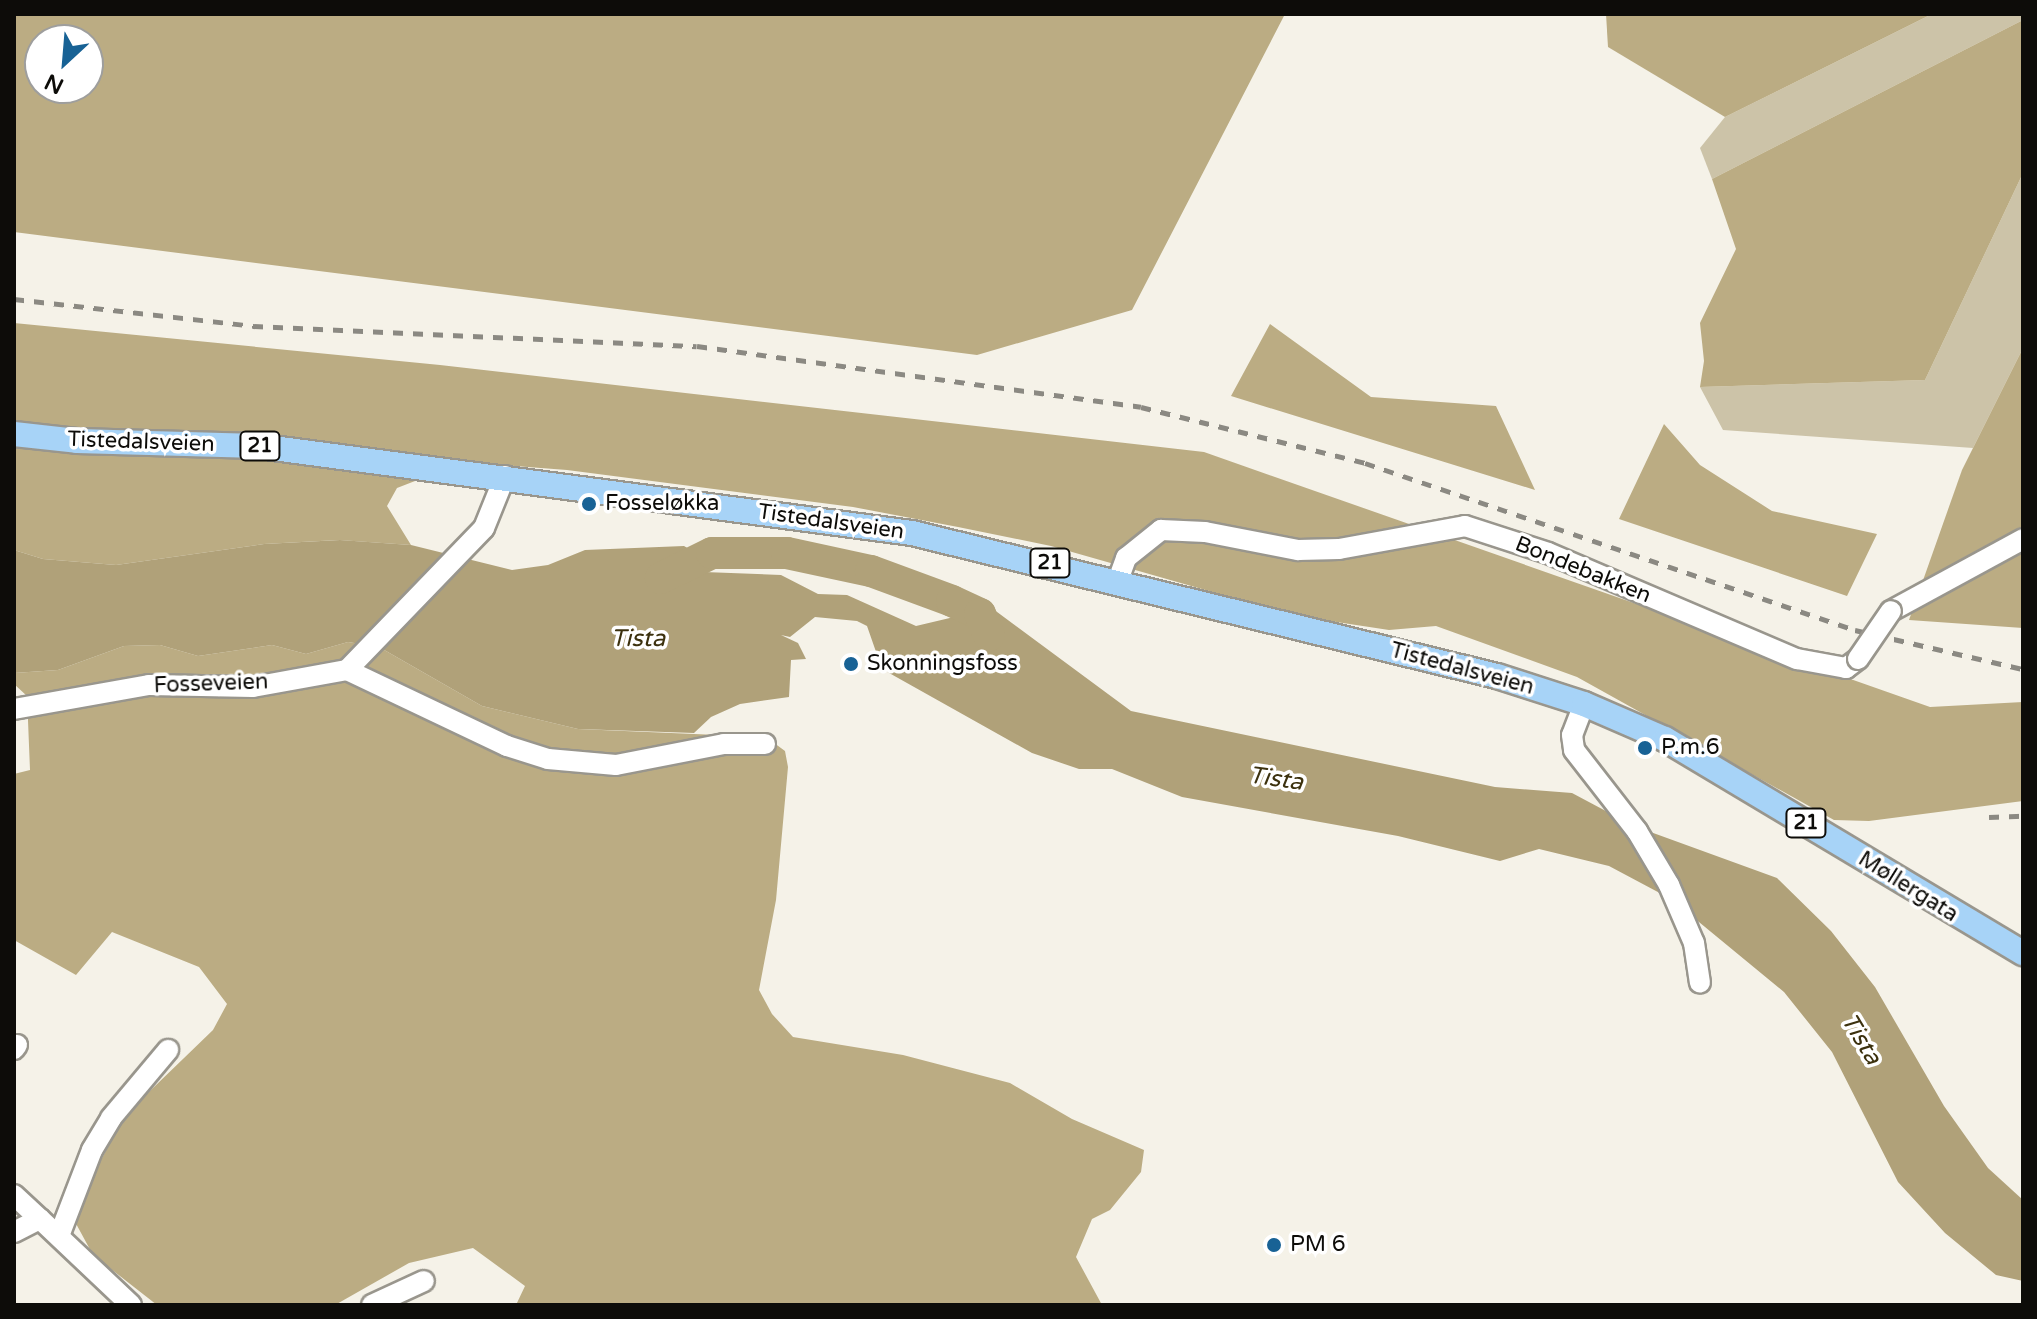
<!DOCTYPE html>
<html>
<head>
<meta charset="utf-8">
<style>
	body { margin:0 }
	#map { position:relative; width:2037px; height:1319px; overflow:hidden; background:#f5f2e8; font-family:"Varela Round",sans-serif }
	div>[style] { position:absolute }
	.green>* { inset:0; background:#ccc3a8 }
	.forest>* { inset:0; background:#bbac83 }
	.water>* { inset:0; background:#b0a179 }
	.river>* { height:32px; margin:-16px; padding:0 16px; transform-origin:16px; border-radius:16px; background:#b0a179 }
	.roads { filter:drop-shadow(2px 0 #99968d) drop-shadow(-2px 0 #99968d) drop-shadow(0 2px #99968d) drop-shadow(0 -2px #99968d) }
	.minor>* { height:20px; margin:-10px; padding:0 10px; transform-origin:10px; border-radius:10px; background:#fff }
	.major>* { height:24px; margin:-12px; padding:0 12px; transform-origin:12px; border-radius:12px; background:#a7d3f7 }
	.rail>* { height:5px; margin-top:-2.5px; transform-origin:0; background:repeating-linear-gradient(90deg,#8b8982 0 10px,transparent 0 20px) }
	.bridges { filter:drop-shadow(2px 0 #99968d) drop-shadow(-2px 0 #99968d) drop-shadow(0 2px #99968d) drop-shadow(0 -2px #99968d) }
	.minor-bridge>* { height:20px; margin:-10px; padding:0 10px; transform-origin:10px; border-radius:10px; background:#fff }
	.dots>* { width:22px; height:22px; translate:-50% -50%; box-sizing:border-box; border:4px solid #fff; border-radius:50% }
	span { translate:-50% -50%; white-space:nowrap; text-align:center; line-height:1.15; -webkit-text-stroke:7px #fff; paint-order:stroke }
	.shield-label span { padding:2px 6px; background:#fff; border:2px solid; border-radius:6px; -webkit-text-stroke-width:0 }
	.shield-label { font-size:20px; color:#0d0c09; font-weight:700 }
	.street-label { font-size:22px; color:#0d0c09 }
	.poi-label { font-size:22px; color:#0d0c09 }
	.left { translate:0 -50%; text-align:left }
	.water-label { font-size:24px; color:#3c310e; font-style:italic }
	.frame { position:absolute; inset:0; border:16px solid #0d0c09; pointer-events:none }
	.north { position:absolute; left:24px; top:24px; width:80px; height:80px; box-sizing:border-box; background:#fff; border:2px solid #9e9e9d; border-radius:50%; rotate:206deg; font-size:22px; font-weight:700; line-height:32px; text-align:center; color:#0d0c09 }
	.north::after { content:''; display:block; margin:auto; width:28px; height:36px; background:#186295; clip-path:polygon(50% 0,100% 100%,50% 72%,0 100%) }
</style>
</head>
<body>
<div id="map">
	<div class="green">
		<i style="clip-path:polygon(1932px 14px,2023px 14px,2023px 20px,1712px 179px,1700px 148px,1725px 117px)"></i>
		<i style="clip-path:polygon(2023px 173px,2023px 348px,1973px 448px,1723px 430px,1700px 387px,1925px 380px)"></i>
	</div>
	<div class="forest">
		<i style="clip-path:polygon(evenodd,14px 14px,1285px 14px,1132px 310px,977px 355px,14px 232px,14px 14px,88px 40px,88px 88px,40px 88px,40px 40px,88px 40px)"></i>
		<i style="clip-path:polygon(1606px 14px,1932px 14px,1725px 117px,1608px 47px)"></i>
		<i style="clip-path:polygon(2023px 20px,2023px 173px,1925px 380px,1700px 387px,1704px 361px,1700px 323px,1736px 249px,1712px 179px)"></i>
		<i style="clip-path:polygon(14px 323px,440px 365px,1204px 452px,1930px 707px,2023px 702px,2023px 801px,1869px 821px,1834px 820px,1577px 677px,1436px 626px,1389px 630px,1297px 616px,1051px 546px,958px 527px,853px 507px,567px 470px,464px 462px,397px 488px,387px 506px,411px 545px,339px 540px,264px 544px,116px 565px,43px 559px,14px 550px)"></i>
		<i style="clip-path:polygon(1270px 324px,1371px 397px,1496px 406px,1535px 490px,1231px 396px)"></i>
		<i style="clip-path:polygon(2023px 348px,2023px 628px,1909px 620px,1962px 470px)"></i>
		<i style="clip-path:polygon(1664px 424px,1700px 465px,1772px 511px,1877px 534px,1847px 596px,1619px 519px)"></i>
		<i style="clip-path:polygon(348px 642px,379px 647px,482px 706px,578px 729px,766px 737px,785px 751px,788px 767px,776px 900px,759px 990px,772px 1014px,793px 1037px,903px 1055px,1010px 1083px,1072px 1119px,1144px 1150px,1141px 1172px,1110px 1210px,1092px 1219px,1076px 1257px,1102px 1305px,516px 1305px,525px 1286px,473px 1248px,409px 1263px,335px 1305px,157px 1305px,93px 1255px,74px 1220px,101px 1160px,125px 1115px,213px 1030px,227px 1004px,199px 967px,112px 932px,76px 975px,14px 940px,14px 774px,30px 770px,27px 696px,14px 684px,14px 673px,58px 670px,124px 646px,160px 645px,198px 656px,272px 645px,306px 654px)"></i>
	</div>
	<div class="water">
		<i style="clip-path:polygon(340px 540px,411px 545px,512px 570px,548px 565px,585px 550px,684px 546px,696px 553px,704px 572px,781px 575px,818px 594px,847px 595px,916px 626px,954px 617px,964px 604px,989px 606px,1131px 711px,1495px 787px,1572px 793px,1634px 826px,1777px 878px,1831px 931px,1875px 987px,1944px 1106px,1988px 1168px,2023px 1200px,2023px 1281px,1996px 1275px,1945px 1233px,1898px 1182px,1832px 1052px,1784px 992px,1671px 899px,1609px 866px,1539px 849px,1500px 861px,1398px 836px,1182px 797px,1112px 769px,1079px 769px,1032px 753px,882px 669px,867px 626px,857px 621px,815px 617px,790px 637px,781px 635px,798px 643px,806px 659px,791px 660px,789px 697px,740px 704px,711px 717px,694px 733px,578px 729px,482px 706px,379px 647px,348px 642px,306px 654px,272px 645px,198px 656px,160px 645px,124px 646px,58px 670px,14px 673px,14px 550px,43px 559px,116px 565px,264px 544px)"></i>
	</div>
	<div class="river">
		<i style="left:661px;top:578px;width:57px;rotate:-26.1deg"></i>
		<i style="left:712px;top:553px;width:75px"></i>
		<i style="left:787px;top:553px;width:86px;rotate:12.1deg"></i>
		<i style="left:871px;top:571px;width:86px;rotate:20.3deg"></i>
		<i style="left:952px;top:601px;width:31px;rotate:25deg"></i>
		<i style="left:980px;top:614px;width:23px;rotate:67deg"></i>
	</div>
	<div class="roads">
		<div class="minor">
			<i style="left:1117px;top:583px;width:27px;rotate:-70deg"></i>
			<i style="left:1126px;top:558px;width:45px;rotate:-38.7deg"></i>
			<i style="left:1161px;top:530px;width:44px;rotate:2.6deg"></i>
			<i style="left:1205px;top:532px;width:95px;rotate:11deg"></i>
			<i style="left:1298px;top:550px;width:41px;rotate:-1.4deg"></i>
			<i style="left:1339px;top:549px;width:128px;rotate:-10.3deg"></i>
			<i style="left:1465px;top:526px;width:87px;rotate:18deg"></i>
			<i style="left:1548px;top:553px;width:271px;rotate:23.1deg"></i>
			<i style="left:1797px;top:659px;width:50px;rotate:10.4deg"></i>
			<i style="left:1846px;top:668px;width:15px;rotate:-37deg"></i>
			<i style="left:1891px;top:611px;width:150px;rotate:-28.6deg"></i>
			<i style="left:347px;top:670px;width:177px;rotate:25.4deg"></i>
			<i style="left:507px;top:746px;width:43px;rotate:17.6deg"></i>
			<i style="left:548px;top:759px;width:68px;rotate:5deg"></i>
			<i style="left:616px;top:765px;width:110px;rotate:-11deg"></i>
			<i style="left:724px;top:744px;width:41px"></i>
			<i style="left:1584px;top:704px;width:33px;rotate:111deg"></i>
			<i style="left:1572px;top:735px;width:15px;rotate:82deg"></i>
			<i style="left:1574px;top:750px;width:103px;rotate:52.1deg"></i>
			<i style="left:1637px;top:831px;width:63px;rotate:59.3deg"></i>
			<i style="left:1669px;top:885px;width:63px;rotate:66.7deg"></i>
			<i style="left:1694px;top:943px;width:40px;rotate:81.5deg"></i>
			<i style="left:14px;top:709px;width:137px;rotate:-10.1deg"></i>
			<i style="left:149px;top:685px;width:104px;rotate:1.1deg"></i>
			<i style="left:253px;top:687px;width:96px;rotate:-10.3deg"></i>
			<i style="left:347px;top:670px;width:197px;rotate:-46deg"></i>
			<i style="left:484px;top:528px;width:56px;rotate:-68deg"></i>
			<i style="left:14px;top:1049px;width:5px;rotate:-53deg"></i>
			<i style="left:14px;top:1195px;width:35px;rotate:43deg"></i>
			<i style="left:14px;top:1232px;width:29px;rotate:-27deg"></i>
			<i style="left:40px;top:1219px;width:125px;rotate:43.4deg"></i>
			<i style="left:59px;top:1236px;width:92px;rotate:-69deg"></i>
			<i style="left:92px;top:1150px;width:37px;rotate:-59deg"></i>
			<i style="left:111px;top:1118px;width:89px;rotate:-50deg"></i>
			<i style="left:372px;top:1305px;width:57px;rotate:-24.8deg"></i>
		</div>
		<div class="major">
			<i style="left:14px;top:434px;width:63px;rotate:6.3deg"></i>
			<i style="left:77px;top:441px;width:181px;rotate:1.6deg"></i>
			<i style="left:258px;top:446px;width:660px;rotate:7.58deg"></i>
			<i style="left:912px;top:533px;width:602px;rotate:13.74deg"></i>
			<i style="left:1497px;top:676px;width:91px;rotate:17.8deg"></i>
			<i style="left:1584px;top:704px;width:88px;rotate:23.4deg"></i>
			<i style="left:1665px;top:739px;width:417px;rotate:30.9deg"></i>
		</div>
	</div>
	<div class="rail">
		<i style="left:14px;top:299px;width:241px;rotate:6.4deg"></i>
		<i style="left:253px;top:326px;width:444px;rotate:2.6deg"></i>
		<i style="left:697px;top:346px;width:448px;rotate:7.8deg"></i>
		<i style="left:1141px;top:407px;width:231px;rotate:14deg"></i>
		<i style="left:1365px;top:463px;width:518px;rotate:18.82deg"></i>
		<i style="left:1855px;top:630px;width:172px;rotate:13.1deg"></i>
		<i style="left:1989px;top:817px;width:34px;rotate:-2deg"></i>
	</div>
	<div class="bridges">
		<div class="minor-bridge">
			<i style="left:1858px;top:659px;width:58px;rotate:-55.5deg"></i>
		</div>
	</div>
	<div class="dots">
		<i style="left:589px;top:504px;background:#186295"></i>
		<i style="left:851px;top:664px;background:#186295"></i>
		<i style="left:1645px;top:748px;background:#186295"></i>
		<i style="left:1274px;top:1245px;background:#186295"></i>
	</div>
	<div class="shield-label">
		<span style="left:260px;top:446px">21</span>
		<span style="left:1050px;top:563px">21</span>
		<span style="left:1806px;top:823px">21</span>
	</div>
	<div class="street-label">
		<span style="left:141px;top:442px;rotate:2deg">Tistedalsveien</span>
		<span style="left:831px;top:522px;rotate:8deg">Tistedalsveien</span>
		<span style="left:1583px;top:570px;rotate:22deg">Bondebakken</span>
		<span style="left:1462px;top:669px;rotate:15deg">Tistedalsveien</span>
		<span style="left:211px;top:684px;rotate:-2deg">Fosseveien</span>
		<span style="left:1908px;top:887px;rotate:32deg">Møllergata</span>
	</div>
	<div class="poi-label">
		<span class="left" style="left:605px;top:504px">Fosseløkka</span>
		<span class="left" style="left:867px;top:664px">Skonningsfoss</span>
		<span class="left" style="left:1661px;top:748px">P.m.6</span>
		<span class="left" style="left:1290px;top:1245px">PM 6</span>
	</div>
	<div class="water-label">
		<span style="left:638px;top:639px">Tista</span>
		<span style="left:1276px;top:779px;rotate:8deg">Tista</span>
		<span style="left:1861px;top:1039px;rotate:59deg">Tista</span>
	</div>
	<div class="frame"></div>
	<div class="north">N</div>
</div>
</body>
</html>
